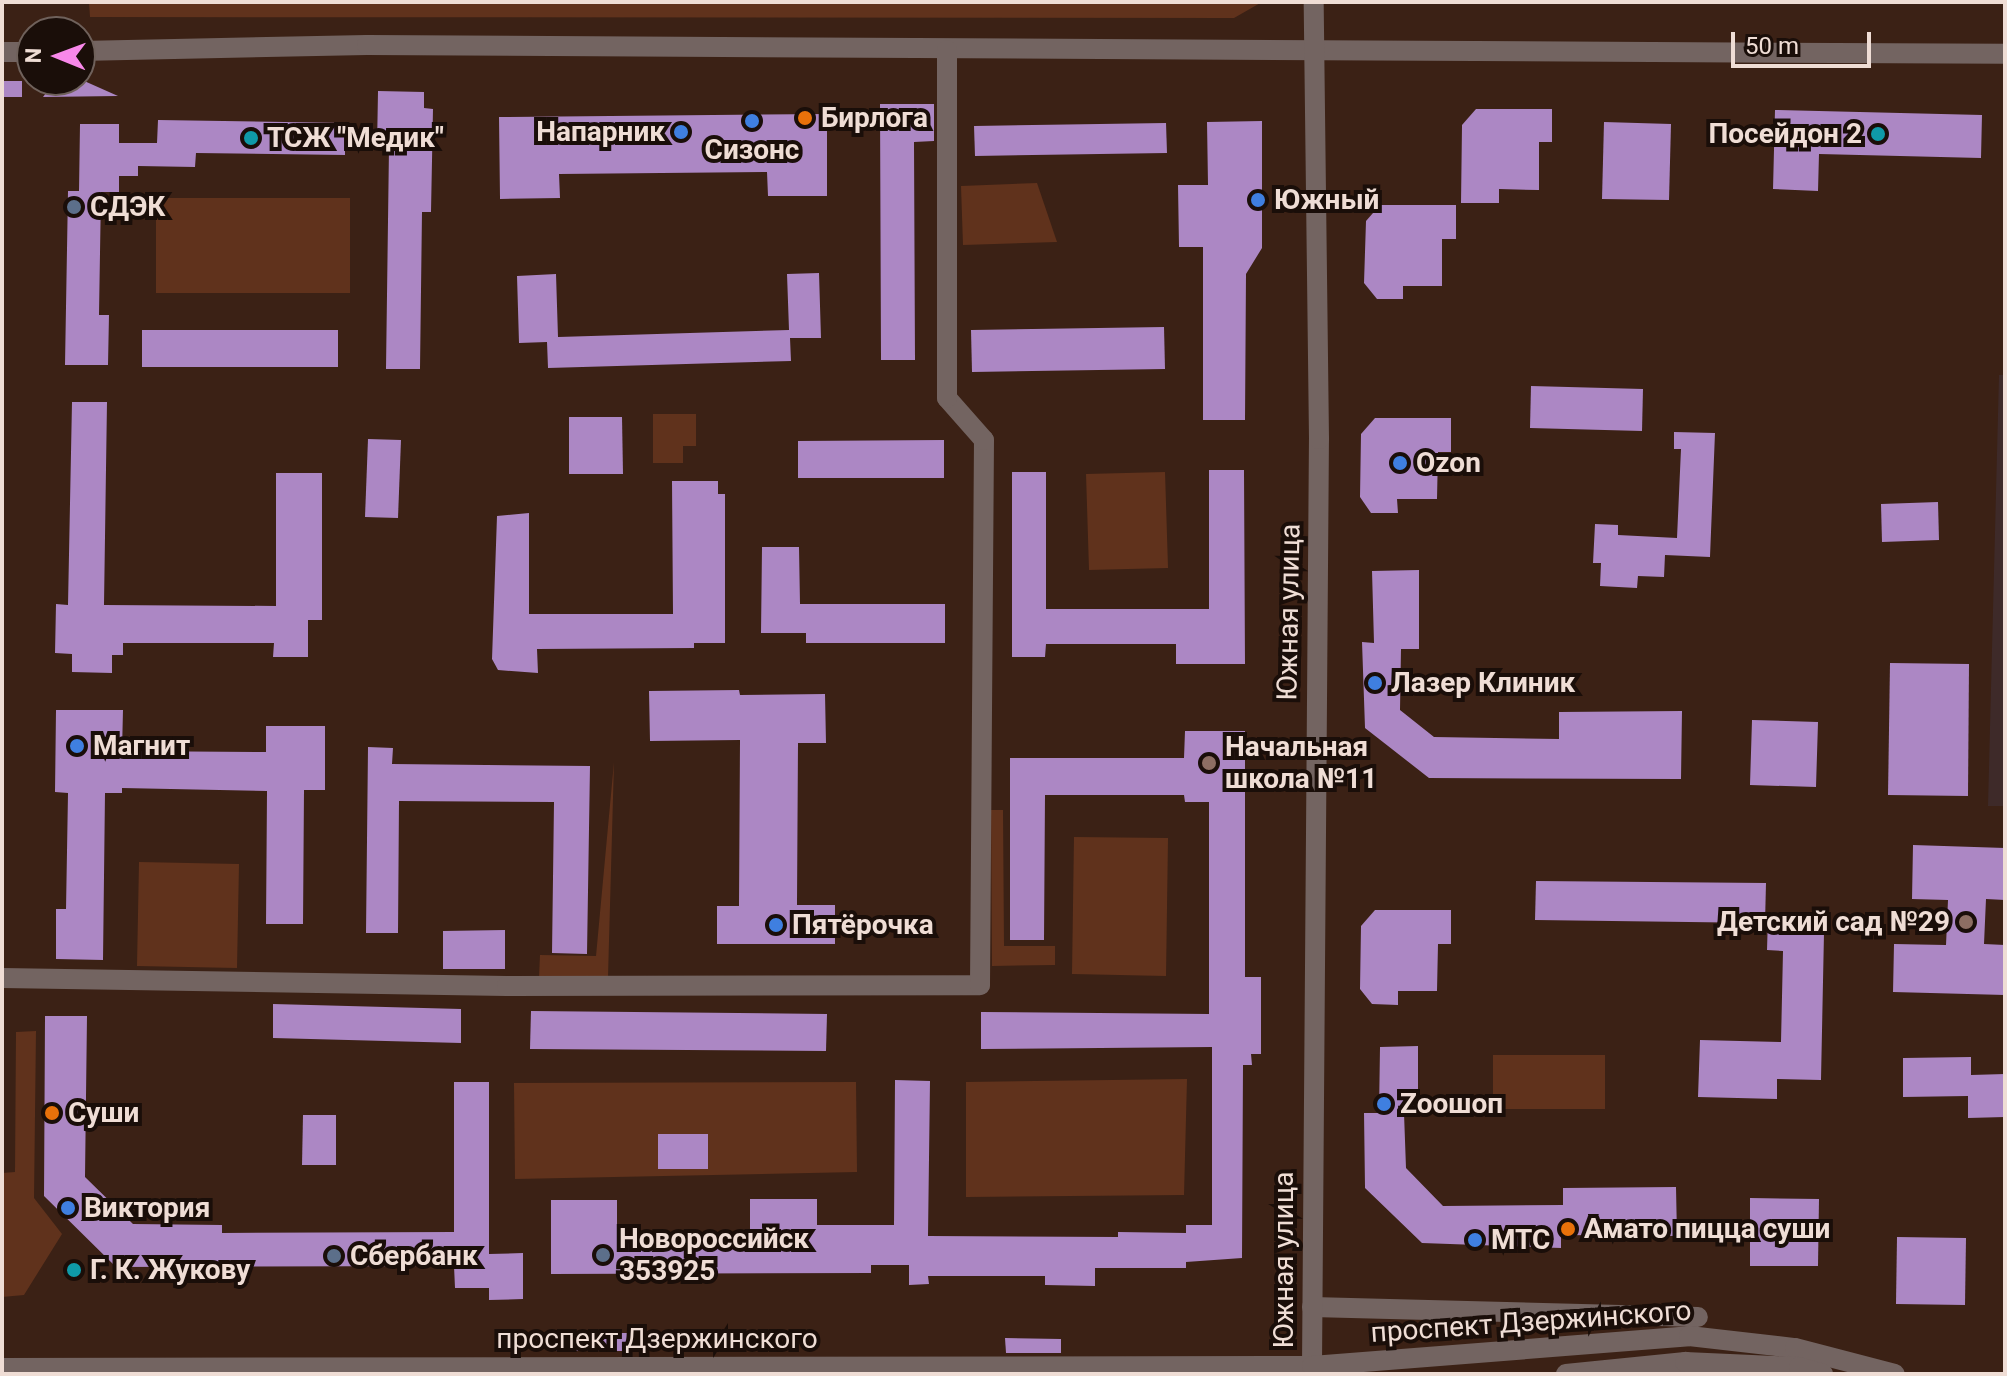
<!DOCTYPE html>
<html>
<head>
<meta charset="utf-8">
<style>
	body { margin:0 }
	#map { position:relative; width:2007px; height:1376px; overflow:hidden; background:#3b2115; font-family:Roboto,sans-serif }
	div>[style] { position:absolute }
	.education>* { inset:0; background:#3e2a29 }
	.green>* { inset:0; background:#60321c }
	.building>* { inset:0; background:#ac87c4 }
	.minor>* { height:20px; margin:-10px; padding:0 10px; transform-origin:10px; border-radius:10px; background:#736461 }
	.tertiary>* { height:20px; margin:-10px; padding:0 10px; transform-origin:10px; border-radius:10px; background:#736461 }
	.dots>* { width:22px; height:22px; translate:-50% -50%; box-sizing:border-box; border:4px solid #1a0e09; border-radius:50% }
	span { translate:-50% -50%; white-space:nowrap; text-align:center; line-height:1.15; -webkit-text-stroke:8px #1a0e09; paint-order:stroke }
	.poi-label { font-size:28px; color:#efddd5; font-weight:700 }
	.left { translate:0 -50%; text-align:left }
	.right { translate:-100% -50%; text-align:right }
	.street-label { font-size:28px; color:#efddd5 }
	.frame { position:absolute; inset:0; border:4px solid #efddd5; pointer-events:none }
	.north { position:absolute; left:16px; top:16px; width:80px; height:80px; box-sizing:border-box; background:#1a0e09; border:2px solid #6f615b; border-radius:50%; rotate:271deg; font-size:22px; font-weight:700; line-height:32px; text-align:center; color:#efddd5 }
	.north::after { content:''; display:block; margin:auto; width:28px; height:36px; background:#f888ea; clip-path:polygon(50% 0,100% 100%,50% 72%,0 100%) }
	.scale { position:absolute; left:1731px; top:32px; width:140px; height:36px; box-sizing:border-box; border:4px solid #efddd5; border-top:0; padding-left:10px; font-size:24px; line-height:28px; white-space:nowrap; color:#efddd5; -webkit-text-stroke:6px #1a0e09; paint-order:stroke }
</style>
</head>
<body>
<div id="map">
	<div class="education">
		<i style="clip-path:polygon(1999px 375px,2005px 375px,2005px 806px,1988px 806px)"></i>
	</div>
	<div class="green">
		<i style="clip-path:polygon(89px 2px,1262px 2px,1234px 18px,90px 17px)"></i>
		<i style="clip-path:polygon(1037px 183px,1057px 242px,963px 245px,961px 186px)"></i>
		<i style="clip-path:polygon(156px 198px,350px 198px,350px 293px,156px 293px)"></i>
		<i style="clip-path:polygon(653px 414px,696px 414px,696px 446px,683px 446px,683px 463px,653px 463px)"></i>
		<i style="clip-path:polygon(1165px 472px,1168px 568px,1089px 570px,1086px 474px)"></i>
		<i style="clip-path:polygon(614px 762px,608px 977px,539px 978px,540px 955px,596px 956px)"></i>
		<i style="clip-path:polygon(991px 810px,1003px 810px,1004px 946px,1055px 946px,1055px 965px,992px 966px)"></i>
		<i style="clip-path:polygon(1074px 837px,1168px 838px,1166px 976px,1072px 974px)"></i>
		<i style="clip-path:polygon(139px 862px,239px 864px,237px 968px,137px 966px)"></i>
		<i style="clip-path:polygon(36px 1031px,34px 1198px,62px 1234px,24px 1295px,2px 1297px,2px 1173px,15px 1172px,16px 1032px)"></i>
		<i style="clip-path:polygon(1493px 1055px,1605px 1055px,1605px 1109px,1493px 1109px)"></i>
		<i style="clip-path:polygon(1187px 1079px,1184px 1195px,966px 1197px,966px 1082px)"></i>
		<i style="clip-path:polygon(856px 1082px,857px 1172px,515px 1179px,514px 1083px)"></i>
	</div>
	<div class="building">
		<i style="clip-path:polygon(56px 80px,82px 80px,118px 96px,43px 97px)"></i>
		<i style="clip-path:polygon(2px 81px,22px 81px,22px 97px,2px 97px)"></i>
		<i style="clip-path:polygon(378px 91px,424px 92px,424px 108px,433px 109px,431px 212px,422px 212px,420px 369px,386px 369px,389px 147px,377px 147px)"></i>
		<i style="clip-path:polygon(880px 104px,934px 104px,934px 141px,914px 142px,915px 360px,881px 360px)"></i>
		<i style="clip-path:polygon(1476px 109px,1552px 109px,1552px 142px,1539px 142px,1539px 190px,1499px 189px,1499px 203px,1461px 203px,1462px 125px)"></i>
		<i style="clip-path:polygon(1775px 110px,1982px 115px,1981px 158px,1819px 154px,1818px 191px,1773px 189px)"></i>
		<i style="clip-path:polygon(827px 114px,827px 196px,768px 196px,767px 172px,559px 174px,560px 198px,500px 199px,499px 117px)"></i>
		<i style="clip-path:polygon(158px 120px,345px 123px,345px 155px,196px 153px,195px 167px,138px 166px,138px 176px,119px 176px,119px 192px,101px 192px,99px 315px,109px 315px,108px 365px,65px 365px,68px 191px,79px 191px,80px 124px,119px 124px,119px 143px,157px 143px)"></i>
		<i style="clip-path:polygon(1262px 121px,1262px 248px,1246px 274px,1245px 420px,1203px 420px,1203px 247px,1179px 247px,1178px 185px,1208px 185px,1207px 122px)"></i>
		<i style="clip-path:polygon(1604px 122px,1671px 124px,1669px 200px,1602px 199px)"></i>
		<i style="clip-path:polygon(1166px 123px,1167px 153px,975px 156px,974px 126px)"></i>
		<i style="clip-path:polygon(1380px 205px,1456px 205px,1456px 239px,1442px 239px,1442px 286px,1403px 286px,1403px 299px,1377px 299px,1364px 283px,1366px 221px)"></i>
		<i style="clip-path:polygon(819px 273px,821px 338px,790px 338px,791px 361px,548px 368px,547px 342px,519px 343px,517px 276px,556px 274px,558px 337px,789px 330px,787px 274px)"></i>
		<i style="clip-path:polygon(1164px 327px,1165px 369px,972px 372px,971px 330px)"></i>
		<i style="clip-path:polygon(142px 330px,338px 330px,338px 367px,142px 367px)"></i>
		<i style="clip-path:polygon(1531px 386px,1643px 389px,1642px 431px,1530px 428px)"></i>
		<i style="clip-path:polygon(72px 402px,107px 402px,104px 605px,276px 606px,276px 473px,322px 473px,322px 620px,308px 620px,308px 657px,273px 657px,274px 643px,123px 643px,123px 655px,112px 655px,112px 673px,72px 672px,72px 654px,55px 653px,56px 604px,68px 605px)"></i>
		<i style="clip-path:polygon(569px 417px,622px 417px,623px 474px,569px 474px)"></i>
		<i style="clip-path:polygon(1375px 418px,1451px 418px,1451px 452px,1438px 452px,1437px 499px,1397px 499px,1398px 513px,1371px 513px,1360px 497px,1361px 434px)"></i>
		<i style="clip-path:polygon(1674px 432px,1715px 433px,1710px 557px,1665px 555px,1664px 577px,1638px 576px,1637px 588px,1600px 586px,1601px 563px,1593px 563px,1595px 524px,1618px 525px,1618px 535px,1677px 538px,1681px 449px,1674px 449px)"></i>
		<i style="clip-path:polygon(368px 439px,401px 440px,398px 518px,365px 517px)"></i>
		<i style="clip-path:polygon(944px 440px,944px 478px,798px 478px,798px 441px)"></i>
		<i style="clip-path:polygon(1209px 470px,1244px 470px,1245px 664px,1176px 664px,1176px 644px,1046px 644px,1045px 657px,1012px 657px,1012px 472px,1046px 472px,1046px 609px,1209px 609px)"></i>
		<i style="clip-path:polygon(672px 481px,718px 481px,718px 494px,725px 494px,725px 643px,694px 643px,694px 648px,537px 649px,538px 673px,498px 670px,492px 659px,497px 516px,529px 513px,529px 614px,673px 614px)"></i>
		<i style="clip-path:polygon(1938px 502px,1939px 540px,1882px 542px,1881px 504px)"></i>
		<i style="clip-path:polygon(762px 547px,799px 547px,800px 604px,945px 604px,945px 643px,806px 643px,806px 633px,761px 633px)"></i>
		<i style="clip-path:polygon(1419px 570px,1419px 649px,1401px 649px,1400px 710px,1434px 737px,1559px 739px,1559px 712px,1682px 711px,1681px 779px,1429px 778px,1365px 728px,1362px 642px,1374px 643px,1372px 571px)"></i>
		<i style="clip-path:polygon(1890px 663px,1969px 664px,1968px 796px,1888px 795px)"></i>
		<i style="clip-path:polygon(739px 690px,740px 695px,825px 694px,826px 743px,798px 743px,797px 905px,835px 905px,835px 944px,717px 944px,717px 906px,739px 906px,740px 740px,650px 741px,649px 691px)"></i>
		<i style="clip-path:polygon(56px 710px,123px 710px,122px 751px,266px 752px,266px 726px,325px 726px,325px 790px,304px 790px,303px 924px,266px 924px,267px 791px,122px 788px,122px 793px,105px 793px,103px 960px,56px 959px,56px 909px,66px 909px,68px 793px,55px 792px)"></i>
		<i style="clip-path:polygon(1752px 720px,1818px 722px,1816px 787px,1750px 785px)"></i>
		<i style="clip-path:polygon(1185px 731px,1245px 731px,1245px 977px,1261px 977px,1261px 1054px,1251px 1054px,1252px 1065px,1243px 1065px,1242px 1258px,1186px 1262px,1186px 1268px,1095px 1268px,1095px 1286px,1045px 1285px,1045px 1276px,928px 1276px,929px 1284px,909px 1285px,909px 1265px,871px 1265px,871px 1273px,551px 1274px,551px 1200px,617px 1200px,617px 1235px,750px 1235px,750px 1199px,817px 1199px,817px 1225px,894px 1225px,895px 1080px,930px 1081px,928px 1236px,1118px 1237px,1118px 1232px,1186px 1233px,1186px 1225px,1212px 1225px,1212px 1047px,981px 1049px,981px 1012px,1209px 1014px,1209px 802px,1185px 802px,1184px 795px,1045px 795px,1044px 940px,1010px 940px,1010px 758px,1184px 758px)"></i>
		<i style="clip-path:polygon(368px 747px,393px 748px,392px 764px,590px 766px,587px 954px,552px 953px,554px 802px,399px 801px,398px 933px,366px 933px)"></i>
		<i style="clip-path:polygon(1913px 845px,2005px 848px,2005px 900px,1986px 899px,1984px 944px,2005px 945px,2005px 995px,1893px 992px,1894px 944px,1946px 945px,1948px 900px,1912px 899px)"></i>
		<i style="clip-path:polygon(1536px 881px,1766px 883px,1765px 923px,1535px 920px)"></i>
		<i style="clip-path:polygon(1375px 910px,1451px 910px,1451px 944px,1438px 944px,1437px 991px,1398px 991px,1398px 1005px,1372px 1004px,1360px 989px,1361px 926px)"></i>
		<i style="clip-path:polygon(1768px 916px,1810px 917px,1809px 933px,1824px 933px,1821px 1080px,1777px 1079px,1777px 1099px,1698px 1097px,1700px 1040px,1781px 1042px,1783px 951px,1767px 950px)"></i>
		<i style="clip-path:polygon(505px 930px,505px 969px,443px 969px,443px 931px)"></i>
		<i style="clip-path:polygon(273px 1004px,461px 1009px,461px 1043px,273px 1038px)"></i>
		<i style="clip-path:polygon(531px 1011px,827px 1014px,826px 1051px,530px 1049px)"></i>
		<i style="clip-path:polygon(45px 1016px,87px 1016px,85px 1177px,133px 1224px,222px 1225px,222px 1233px,454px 1232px,454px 1082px,489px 1082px,489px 1254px,523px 1253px,523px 1299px,489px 1300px,489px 1288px,455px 1288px,454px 1266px,116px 1267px,44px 1196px)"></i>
		<i style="clip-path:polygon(1418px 1046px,1418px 1113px,1404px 1113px,1406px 1168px,1443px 1206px,1563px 1205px,1563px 1188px,1676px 1187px,1677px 1236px,1561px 1235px,1561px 1248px,1422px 1243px,1365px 1188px,1364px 1113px,1379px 1113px,1380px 1047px)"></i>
		<i style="clip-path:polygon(1971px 1057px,1971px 1075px,2005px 1074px,2005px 1117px,1968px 1118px,1968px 1096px,1903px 1097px,1903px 1058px)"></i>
		<i style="clip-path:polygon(303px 1115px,336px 1115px,336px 1165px,302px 1165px)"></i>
		<i style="clip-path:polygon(658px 1134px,708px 1134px,708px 1169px,658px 1169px)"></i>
		<i style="clip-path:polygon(1750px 1198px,1819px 1199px,1818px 1266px,1750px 1266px)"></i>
		<i style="clip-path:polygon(1897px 1237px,1966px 1238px,1965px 1305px,1896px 1304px)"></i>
		<i style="clip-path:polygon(555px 1333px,639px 1333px,639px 1351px,555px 1351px)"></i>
		<i style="clip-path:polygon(1005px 1338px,1061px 1339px,1061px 1353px,1006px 1353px)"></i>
	</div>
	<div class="minor">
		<i style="left:80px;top:51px;width:287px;rotate:-1.2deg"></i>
		<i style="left:367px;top:45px;width:1638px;rotate:0.31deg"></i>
		<i style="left:2px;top:52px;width:30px"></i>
		<i style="left:2px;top:978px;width:505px;rotate:0.91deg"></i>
		<i style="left:507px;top:986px;width:473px;rotate:-0.1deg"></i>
		<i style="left:980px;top:985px;width:545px;rotate:-89.58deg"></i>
		<i style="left:984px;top:440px;width:56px;rotate:-131.4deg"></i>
		<i style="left:947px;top:398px;width:348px;rotate:-90deg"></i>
		<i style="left:1312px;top:1307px;width:386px;rotate:1.5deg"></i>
		<i style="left:1312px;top:1366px;width:927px;rotate:-89.57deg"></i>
		<i style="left:1319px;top:439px;width:437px;rotate:-90.7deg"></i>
	</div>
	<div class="tertiary">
		<i style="left:2px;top:1368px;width:1310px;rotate:-0.09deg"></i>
		<i style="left:1312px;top:1366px;width:378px;rotate:-4.5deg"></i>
		<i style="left:1689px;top:1336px;width:107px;rotate:6.5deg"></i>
		<i style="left:1795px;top:1348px;width:103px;rotate:14.6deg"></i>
		<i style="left:1566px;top:1374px;width:120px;rotate:-5.8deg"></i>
		<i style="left:1685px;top:1362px;width:114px;rotate:2.5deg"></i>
		<i style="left:1799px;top:1367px;width:25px;rotate:16deg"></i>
	</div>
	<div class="dots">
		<i style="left:805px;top:118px;background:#e8710a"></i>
		<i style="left:752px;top:121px;background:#3f7fe0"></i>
		<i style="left:681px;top:132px;background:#3f7fe0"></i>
		<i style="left:1878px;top:134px;background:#0f9aa8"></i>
		<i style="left:251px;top:138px;background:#0f9aa8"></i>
		<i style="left:1258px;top:200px;background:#3f7fe0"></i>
		<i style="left:74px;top:207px;background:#5c6f8a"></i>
		<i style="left:1400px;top:463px;background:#3f7fe0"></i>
		<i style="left:1375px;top:683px;background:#3f7fe0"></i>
		<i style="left:77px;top:746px;background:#3f7fe0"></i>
		<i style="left:1209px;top:763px;background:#8d6e63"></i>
		<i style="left:1966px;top:922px;background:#8d6e63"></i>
		<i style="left:776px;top:925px;background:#3f7fe0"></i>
		<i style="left:1384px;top:1104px;background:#3f7fe0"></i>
		<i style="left:52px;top:1113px;background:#e8710a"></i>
		<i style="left:68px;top:1208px;background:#3f7fe0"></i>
		<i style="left:1568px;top:1229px;background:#e8710a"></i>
		<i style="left:1475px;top:1240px;background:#3f7fe0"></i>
		<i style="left:603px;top:1255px;background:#5c6f8a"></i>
		<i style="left:334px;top:1256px;background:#5c6f8a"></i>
		<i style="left:74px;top:1270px;background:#0f9aa8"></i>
	</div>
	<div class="poi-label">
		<span class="left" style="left:821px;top:118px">Бирлога</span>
		<span class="right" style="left:665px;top:132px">Напарник</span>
		<span class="right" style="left:1862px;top:134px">Посейдон 2</span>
		<span class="left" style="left:267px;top:138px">ТСЖ "Медик"</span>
		<span style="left:752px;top:150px">Сизонс</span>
		<span class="left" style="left:1274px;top:200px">Южный</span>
		<span class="left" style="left:90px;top:207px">СДЭК</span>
		<span class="left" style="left:1416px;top:463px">Ozon</span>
		<span class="left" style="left:1391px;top:683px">Лазер Клиник</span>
		<span class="left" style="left:93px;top:746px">Магнит</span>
		<span class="left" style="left:1225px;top:763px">Начальная<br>школа №11</span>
		<span class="right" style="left:1950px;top:922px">Детский сад №29</span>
		<span class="left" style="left:792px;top:925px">Пятёрочка</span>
		<span class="left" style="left:1400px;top:1104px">Zooшоп</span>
		<span class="left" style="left:68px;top:1113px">Суши</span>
		<span class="left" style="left:84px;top:1208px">Виктория</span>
		<span class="left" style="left:1584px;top:1229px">Амато пицца суши</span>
		<span class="left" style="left:619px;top:1255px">Новороссийск<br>353925</span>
		<span class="left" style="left:1491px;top:1240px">МТС</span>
		<span class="left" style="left:350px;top:1256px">Сбербанк</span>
		<span class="left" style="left:90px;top:1270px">Г. К. Жукову</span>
	</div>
	<div class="street-label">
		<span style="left:1289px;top:612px;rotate:-89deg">Южная улица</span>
		<span style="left:1284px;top:1260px;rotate:-90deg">Южная улица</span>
		<span style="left:1531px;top:1322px;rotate:-4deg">проспект Дзержинского</span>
		<span style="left:657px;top:1339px">проспект Дзержинского</span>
	</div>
	<div class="frame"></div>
	<div class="north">N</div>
	<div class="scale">50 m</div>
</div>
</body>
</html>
